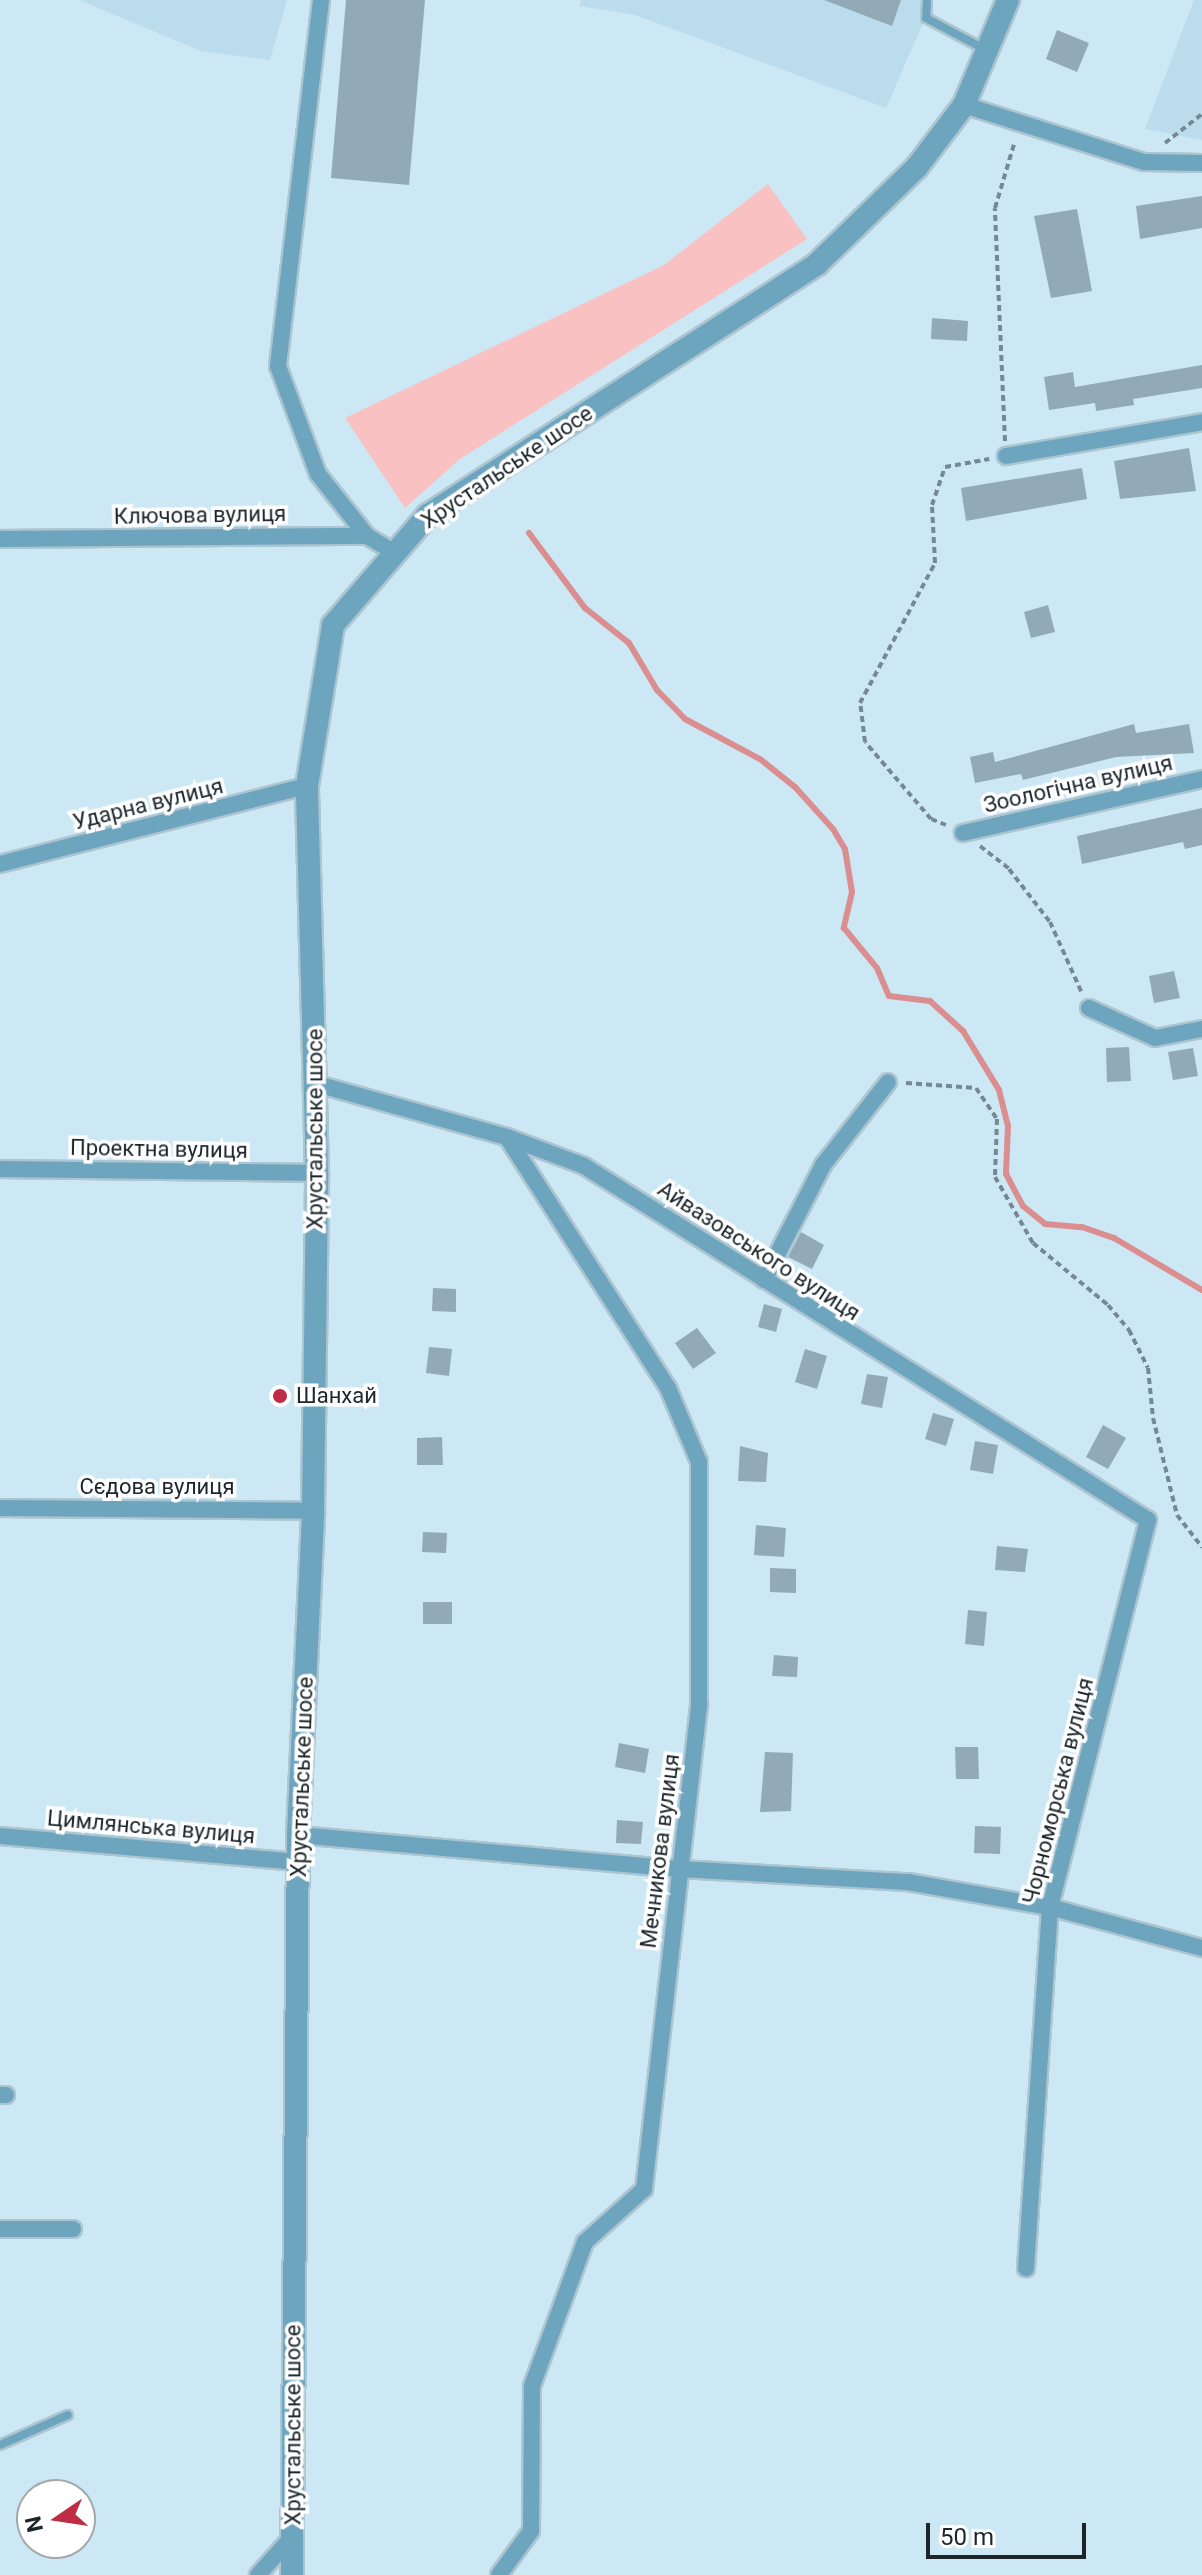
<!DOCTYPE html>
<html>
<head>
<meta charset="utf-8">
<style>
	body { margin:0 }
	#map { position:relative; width:1202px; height:2575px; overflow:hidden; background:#cde8f5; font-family:Roboto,sans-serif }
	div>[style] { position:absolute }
	.built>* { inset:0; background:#badced }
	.green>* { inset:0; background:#fac1c2 }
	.stream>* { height:6px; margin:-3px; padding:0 3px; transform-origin:3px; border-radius:3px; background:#da8e90 }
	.building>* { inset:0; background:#91aab6 }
	.path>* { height:4px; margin-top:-2px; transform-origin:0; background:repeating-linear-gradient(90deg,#768992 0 6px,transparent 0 10px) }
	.roads { filter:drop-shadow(2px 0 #adc5d0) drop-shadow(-2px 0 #adc5d0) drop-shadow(0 2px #adc5d0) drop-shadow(0 -2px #adc5d0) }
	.service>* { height:8px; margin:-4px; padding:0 4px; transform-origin:4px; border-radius:4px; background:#6da5be }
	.minor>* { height:16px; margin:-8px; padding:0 8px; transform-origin:8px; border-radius:8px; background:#6da5be }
	.tertiary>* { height:22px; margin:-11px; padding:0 11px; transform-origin:11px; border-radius:11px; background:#6da5be }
	.dots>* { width:22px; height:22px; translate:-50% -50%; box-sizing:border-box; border:4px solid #fff; border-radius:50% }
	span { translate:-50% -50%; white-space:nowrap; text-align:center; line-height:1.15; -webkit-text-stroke:7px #fff; paint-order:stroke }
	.street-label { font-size:22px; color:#1b252a }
	.poi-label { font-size:22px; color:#1b252a }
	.left { translate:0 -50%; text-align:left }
	.north { position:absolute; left:16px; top:2479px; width:80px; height:80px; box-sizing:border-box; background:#fff; border:2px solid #a4a8aa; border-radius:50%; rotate:257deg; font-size:22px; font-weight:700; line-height:32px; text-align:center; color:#1b252a }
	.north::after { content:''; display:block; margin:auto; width:28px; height:36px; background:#be2d43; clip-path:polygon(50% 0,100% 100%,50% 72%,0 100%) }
	.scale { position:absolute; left:926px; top:2523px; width:160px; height:36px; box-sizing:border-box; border:4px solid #1b252a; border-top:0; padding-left:10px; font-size:24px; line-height:28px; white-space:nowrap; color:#1b252a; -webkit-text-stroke:6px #fff; paint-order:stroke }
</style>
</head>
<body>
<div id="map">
	<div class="built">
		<i style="clip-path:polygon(79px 0,287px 0,270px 60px,201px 51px)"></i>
		<i style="clip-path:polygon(581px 0,933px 0,886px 108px,635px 15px,579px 6px)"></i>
		<i style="clip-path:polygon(1194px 0,1202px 0,1202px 140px,1145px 129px)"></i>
	</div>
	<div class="green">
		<i style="clip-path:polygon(768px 184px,807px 239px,460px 459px,405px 508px,345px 418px,664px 265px)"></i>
	</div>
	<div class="stream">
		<i style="left:529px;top:533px;width:94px;rotate:53.3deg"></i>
		<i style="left:585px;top:608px;width:56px;rotate:38.5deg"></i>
		<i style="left:629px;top:643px;width:55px;rotate:59.2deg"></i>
		<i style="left:657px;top:690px;width:40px;rotate:46deg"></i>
		<i style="left:685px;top:719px;width:85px;rotate:28.1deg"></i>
		<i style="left:760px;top:759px;width:45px;rotate:38.7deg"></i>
		<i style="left:795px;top:787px;width:57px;rotate:47.9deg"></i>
		<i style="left:833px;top:829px;width:23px;rotate:59deg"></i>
		<i style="left:845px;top:849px;width:44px;rotate:80.8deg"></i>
		<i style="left:852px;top:892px;width:37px;rotate:103deg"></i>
		<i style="left:844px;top:928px;width:52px;rotate:50.5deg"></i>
		<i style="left:877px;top:968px;width:30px;rotate:67deg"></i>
		<i style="left:889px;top:996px;width:41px;rotate:7deg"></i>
		<i style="left:930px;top:1001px;width:45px;rotate:42.3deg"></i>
		<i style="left:963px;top:1031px;width:69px;rotate:58.6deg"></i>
		<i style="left:999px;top:1090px;width:37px;rotate:76deg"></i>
		<i style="left:1008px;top:1126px;width:48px;rotate:92.4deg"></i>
		<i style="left:1006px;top:1174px;width:36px;rotate:62deg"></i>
		<i style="left:1023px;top:1206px;width:28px;rotate:39deg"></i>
		<i style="left:1045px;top:1224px;width:37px;rotate:5deg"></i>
		<i style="left:1082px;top:1227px;width:34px;rotate:19deg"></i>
		<i style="left:1114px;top:1238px;width:102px;rotate:30.6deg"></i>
	</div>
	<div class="building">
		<i style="clip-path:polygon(346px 0,425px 0,409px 185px,331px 178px)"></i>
		<i style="clip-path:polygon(824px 0,901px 0,892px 26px)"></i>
		<i style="clip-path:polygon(1057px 30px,1089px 43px,1077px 72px,1046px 59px)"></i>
		<i style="clip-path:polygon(1202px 196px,1202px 228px,1140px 239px,1136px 206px)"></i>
		<i style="clip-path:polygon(1077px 209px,1092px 291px,1051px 298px,1034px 216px)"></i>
		<i style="clip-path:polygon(932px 318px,968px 321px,967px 341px,931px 339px)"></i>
		<i style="clip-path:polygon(1202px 365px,1202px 388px,1133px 399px,1134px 405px,1096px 411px,1095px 403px,1049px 410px,1044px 377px,1073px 372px,1075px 387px)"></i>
		<i style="clip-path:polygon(1189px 448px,1196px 491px,1120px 499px,1114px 461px)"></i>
		<i style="clip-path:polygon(1082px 468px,1087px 499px,966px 521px,961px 488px)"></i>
		<i style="clip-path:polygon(1048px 605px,1055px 632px,1031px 638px,1024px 612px)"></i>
		<i style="clip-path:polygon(1134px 724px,1136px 733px,1189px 724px,1194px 753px,1116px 757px,1023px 780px,1021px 774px,975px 783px,970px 757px,993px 752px,995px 762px)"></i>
		<i style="clip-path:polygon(1202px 808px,1202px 845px,1185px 849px,1183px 842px,1082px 864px,1077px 836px)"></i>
		<i style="clip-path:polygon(1174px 971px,1180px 998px,1154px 1003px,1149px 976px)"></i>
		<i style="clip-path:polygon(1129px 1047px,1131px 1081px,1107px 1082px,1106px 1048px)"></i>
		<i style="clip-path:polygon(1193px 1048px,1198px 1076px,1173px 1080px,1168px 1052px)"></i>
		<i style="clip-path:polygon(801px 1232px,824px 1245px,812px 1269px,788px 1257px)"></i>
		<i style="clip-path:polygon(433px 1288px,456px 1289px,456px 1312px,432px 1311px)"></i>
		<i style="clip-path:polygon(764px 1304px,782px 1309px,776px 1332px,758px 1327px)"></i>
		<i style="clip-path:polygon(697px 1328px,716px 1353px,693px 1369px,675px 1343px)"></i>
		<i style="clip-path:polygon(429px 1347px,452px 1349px,449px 1376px,426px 1373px)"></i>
		<i style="clip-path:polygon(805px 1349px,827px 1356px,817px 1389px,795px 1382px)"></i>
		<i style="clip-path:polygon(867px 1374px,888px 1377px,882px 1408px,861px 1404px)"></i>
		<i style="clip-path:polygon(933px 1413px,954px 1419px,946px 1446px,925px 1439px)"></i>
		<i style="clip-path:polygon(1103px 1425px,1126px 1438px,1108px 1469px,1086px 1457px)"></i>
		<i style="clip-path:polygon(442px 1437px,443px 1465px,417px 1465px,417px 1438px)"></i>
		<i style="clip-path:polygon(975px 1441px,998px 1445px,993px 1474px,970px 1470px)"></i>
		<i style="clip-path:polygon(740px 1446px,768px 1453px,766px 1482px,738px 1481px)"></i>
		<i style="clip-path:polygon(756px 1525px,786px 1528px,784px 1557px,754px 1555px)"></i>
		<i style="clip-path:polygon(423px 1532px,447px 1533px,446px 1553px,422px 1552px)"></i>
		<i style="clip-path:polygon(997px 1546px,1028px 1549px,1025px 1572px,995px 1570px)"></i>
		<i style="clip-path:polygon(770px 1568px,796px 1569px,796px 1593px,770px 1592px)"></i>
		<i style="clip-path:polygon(423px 1602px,452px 1602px,452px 1624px,423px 1624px)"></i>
		<i style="clip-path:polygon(968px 1610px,987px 1612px,984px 1646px,965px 1644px)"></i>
		<i style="clip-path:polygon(774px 1655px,798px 1657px,797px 1677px,772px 1676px)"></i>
		<i style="clip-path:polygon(619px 1743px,649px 1749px,645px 1773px,615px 1767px)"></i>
		<i style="clip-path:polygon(955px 1747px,978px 1747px,979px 1779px,956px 1779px)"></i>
		<i style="clip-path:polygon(765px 1752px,793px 1753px,791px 1811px,760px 1812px)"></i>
		<i style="clip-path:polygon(617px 1820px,643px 1822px,641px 1844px,616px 1843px)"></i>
		<i style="clip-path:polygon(975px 1826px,1001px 1827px,1000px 1854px,974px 1853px)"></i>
	</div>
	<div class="path">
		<i style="left:1165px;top:143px;width:47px;rotate:-38.1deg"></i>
		<i style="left:1005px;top:441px;width:233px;rotate:-92.5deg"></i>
		<i style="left:995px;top:208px;width:70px;rotate:-73.4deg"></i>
		<i style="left:946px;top:825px;width:16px;rotate:-158deg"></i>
		<i style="left:931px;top:819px;width:101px;rotate:-130.6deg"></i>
		<i style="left:865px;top:742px;width:39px;rotate:-97deg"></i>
		<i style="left:860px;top:703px;width:159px;rotate:-61.8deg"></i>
		<i style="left:935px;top:563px;width:58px;rotate:-93deg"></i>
		<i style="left:932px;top:505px;width:40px;rotate:-71.1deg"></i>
		<i style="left:945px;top:467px;width:45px;rotate:-10.3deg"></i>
		<i style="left:980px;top:846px;width:37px;rotate:38deg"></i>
		<i style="left:1009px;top:869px;width:67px;rotate:52.3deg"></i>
		<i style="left:1050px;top:922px;width:76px;rotate:65.8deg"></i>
		<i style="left:906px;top:1083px;width:70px;rotate:4.1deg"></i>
		<i style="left:976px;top:1088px;width:37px;rotate:56deg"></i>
		<i style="left:997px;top:1119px;width:58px;rotate:92deg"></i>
		<i style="left:995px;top:1177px;width:76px;rotate:60.1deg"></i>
		<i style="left:1033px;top:1243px;width:97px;rotate:39.6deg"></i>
		<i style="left:1108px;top:1305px;width:33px;rotate:50deg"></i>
		<i style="left:1129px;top:1330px;width:42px;rotate:63.4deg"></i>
		<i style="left:1148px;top:1368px;width:50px;rotate:84.3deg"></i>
		<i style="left:1153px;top:1418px;width:100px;rotate:76.1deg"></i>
		<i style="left:1177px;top:1515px;width:41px;rotate:52deg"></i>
	</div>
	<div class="roads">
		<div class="service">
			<i style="left:927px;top:0;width:18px;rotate:93deg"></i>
			<i style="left:926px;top:18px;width:68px;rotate:28.1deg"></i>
			<i style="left:0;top:2445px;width:74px;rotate:-23.8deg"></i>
		</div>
		<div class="minor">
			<i style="left:321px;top:0;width:369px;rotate:96.7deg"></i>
			<i style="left:278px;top:366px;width:115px;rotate:69.7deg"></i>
			<i style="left:318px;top:474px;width:79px;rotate:51.7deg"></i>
			<i style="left:964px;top:105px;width:189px;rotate:17.6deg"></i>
			<i style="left:1144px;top:162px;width:58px;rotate:1deg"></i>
			<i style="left:1006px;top:456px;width:199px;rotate:-9.8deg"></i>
			<i style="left:0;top:539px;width:367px;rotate:-0.5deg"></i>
			<i style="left:367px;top:536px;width:33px;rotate:31deg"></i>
			<i style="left:963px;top:833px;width:245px;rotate:-12.7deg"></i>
			<i style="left:0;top:864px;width:317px;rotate:-14.3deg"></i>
			<i style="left:1089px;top:1008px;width:72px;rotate:24.4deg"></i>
			<i style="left:1155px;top:1038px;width:48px;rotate:-10.8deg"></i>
			<i style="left:317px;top:1084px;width:197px;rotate:15.6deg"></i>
			<i style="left:507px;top:1137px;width:82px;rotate:20.6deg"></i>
			<i style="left:584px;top:1166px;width:666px;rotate:32.11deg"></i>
			<i style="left:1148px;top:1520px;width:399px;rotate:104.2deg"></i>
			<i style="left:1050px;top:1907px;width:362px;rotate:93.8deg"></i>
			<i style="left:0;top:1169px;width:317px;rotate:0.7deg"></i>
			<i style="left:764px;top:1280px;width:129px;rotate:-62.8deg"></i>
			<i style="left:823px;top:1165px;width:105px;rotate:-51.9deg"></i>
			<i style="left:0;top:1508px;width:313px;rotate:0.5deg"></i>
			<i style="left:298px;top:1835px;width:384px;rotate:5.1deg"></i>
			<i style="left:680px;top:1869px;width:228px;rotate:3.3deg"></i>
			<i style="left:908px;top:1882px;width:144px;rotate:10deg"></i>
			<i style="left:1050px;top:1907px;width:157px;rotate:15.1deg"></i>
			<i style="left:0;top:1836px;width:299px;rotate:5deg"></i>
			<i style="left:0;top:2095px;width:6px"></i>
			<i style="left:0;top:2229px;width:73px"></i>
			<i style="left:258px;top:2575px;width:51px;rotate:-48.2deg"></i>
			<i style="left:499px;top:2575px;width:54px;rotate:-54deg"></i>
			<i style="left:531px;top:2531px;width:145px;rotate:-89.6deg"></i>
			<i style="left:532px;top:2386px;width:153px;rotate:-69.8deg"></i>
			<i style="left:585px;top:2242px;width:79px;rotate:-41.9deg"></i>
			<i style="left:644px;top:2189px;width:488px;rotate:-83.5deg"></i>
			<i style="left:699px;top:1704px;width:242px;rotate:-90deg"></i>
			<i style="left:699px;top:1462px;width:80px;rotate:-112.7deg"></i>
			<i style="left:668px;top:1388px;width:298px;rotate:-122.7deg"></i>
		</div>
		<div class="tertiary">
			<i style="left:292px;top:2575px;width:740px;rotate:-89.54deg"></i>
			<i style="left:298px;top:1835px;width:324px;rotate:-87.3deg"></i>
			<i style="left:313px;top:1511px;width:338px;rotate:-89.3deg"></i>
			<i style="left:317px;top:1173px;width:387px;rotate:-91.5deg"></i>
			<i style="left:307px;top:786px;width:163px;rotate:-80.8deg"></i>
			<i style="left:333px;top:625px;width:145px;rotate:-49.2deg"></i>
			<i style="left:428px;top:515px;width:463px;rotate:-32.8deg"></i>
			<i style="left:817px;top:264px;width:139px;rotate:-44.1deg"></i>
			<i style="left:917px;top:167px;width:78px;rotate:-52.8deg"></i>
			<i style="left:964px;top:105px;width:114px;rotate:-67.3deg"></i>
		</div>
	</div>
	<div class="dots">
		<i style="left:280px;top:1396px;background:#be2d43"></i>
	</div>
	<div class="street-label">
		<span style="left:507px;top:467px;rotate:-34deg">Хрустальське шосе</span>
		<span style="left:200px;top:515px;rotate:-1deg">Ключова вулиця</span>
		<span style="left:1078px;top:784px;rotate:-13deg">Зоологічна вулиця</span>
		<span style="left:148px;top:804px;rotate:-14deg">Ударна вулиця</span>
		<span style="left:315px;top:1129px;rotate:-90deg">Хрустальське шосе</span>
		<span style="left:159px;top:1149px;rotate:1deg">Проектна вулиця</span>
		<span style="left:759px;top:1251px;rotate:33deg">Айвазовського вулиця</span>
		<span style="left:157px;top:1487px">Сєдова вулиця</span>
		<span style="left:302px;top:1777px;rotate:-88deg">Хрустальське шосе</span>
		<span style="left:1058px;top:1791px;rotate:-76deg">Чорноморська вулиця</span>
		<span style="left:151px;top:1827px;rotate:5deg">Цимлянська вулиця</span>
		<span style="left:660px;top:1851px;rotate:-83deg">Мечникова вулиця</span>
		<span style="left:293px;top:2425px;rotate:-90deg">Хрустальське шосе</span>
	</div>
	<div class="poi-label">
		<span class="left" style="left:296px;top:1396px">Шанхай</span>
	</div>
	<div class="north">N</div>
	<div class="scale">50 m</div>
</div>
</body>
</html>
